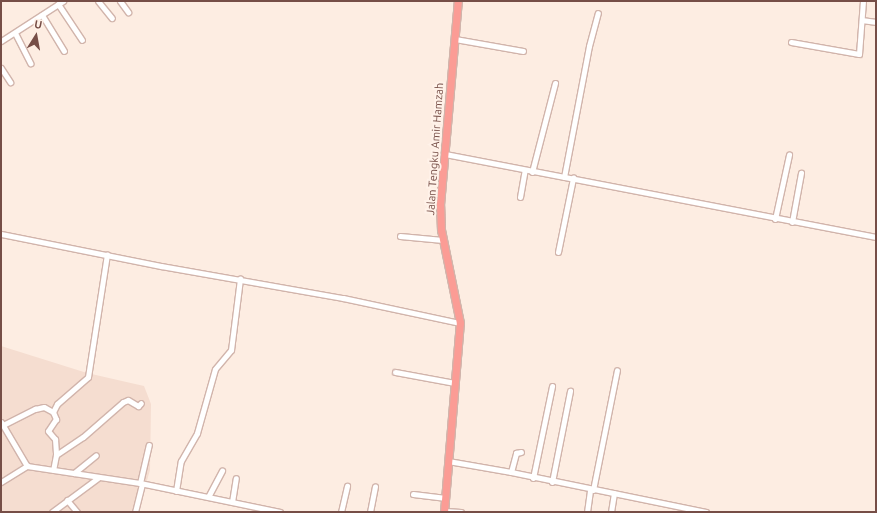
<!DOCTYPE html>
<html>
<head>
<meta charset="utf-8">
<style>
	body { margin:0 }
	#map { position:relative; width:877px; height:513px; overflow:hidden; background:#fdede2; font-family:Ubuntu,sans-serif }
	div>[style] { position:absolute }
	.residential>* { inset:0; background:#f5ddd0 }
	.roads { filter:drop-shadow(1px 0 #d1b4ab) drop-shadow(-1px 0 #d1b4ab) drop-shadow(0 1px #d1b4ab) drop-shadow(0 -1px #d1b4ab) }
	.minor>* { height:5px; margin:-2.5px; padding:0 2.5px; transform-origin:2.5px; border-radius:2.5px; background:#fff }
	.highway>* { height:7px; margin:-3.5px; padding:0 3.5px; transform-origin:3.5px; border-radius:3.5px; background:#fb9c95 }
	span { translate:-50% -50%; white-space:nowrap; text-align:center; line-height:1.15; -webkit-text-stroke:4px #fff2e9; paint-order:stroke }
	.street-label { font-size:11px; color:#764e47 }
	.frame { position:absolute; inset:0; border:2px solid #764e47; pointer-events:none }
	.north { position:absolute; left:16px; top:16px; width:40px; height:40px; -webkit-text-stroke:3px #fff2e9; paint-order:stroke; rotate:11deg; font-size:11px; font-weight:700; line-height:16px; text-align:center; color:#764e47 }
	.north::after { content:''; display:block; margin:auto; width:14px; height:18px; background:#764e47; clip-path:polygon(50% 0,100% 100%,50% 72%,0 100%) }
</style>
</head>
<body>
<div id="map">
	<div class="residential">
		<i style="clip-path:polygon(1px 346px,87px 373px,144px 386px,151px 404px,150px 470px,138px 512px,1px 512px)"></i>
	</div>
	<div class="roads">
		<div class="minor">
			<i style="left:98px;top:1px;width:22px;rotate:51deg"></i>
			<i style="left:120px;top:1px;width:14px;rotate:54deg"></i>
			<i style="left:58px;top:4px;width:43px;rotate:56.3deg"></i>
			<i style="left:42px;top:15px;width:42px;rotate:58.6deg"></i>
			<i style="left:862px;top:20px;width:14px;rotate:8deg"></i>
			<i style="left:15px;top:33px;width:34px;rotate:63deg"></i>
			<i style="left:455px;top:39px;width:69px;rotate:10deg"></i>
			<i style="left:1px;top:41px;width:74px;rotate:-32.8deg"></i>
			<i style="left:791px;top:42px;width:69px;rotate:10deg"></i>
			<i style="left:859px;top:54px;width:53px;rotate:-85.7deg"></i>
			<i style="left:1px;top:68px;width:17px;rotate:57deg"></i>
			<i style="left:445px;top:154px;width:439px;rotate:10.9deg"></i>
			<i style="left:532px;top:172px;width:92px;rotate:-75.5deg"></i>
			<i style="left:564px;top:177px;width:133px;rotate:-79.2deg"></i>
			<i style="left:589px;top:46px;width:34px;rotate:-75deg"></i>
			<i style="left:520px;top:197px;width:27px;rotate:-80deg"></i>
			<i style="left:775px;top:219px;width:66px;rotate:-77.7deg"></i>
			<i style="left:792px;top:222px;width:50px;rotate:-79.6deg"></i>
			<i style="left:1px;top:234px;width:163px;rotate:11.3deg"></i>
			<i style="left:161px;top:266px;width:185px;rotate:10deg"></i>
			<i style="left:343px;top:298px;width:120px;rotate:12.1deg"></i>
			<i style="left:400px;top:236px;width:43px;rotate:5.3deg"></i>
			<i style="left:558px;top:252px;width:76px;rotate:-78.5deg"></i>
			<i style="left:395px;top:372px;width:61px;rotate:10.4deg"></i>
			<i style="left:53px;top:412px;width:9px;rotate:-63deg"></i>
			<i style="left:57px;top:404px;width:41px;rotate:-41.1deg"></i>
			<i style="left:88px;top:377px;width:124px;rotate:-81.2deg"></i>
			<i style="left:1px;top:422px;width:51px;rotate:59.4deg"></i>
			<i style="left:3px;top:425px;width:36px;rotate:-27deg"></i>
			<i style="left:35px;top:409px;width:9px;rotate:-13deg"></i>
			<i style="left:44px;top:407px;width:10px;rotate:29deg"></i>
			<i style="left:53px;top:412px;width:8px;rotate:67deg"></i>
			<i style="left:56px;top:419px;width:14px;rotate:124deg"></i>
			<i style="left:48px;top:431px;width:11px;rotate:49deg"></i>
			<i style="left:55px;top:439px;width:16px;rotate:86deg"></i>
			<i style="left:56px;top:455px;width:15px;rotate:101deg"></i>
			<i style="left:56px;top:455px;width:32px;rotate:-34deg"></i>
			<i style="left:83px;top:437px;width:53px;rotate:-41.2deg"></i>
			<i style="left:123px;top:402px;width:5px;rotate:-22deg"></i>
			<i style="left:128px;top:400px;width:12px;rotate:31deg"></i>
			<i style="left:138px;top:406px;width:4px;rotate:-45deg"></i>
			<i style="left:448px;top:461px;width:64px;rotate:9.9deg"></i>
			<i style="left:511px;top:472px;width:199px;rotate:11.6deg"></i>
			<i style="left:511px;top:472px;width:20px;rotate:-75deg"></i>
			<i style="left:516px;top:453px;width:5px;rotate:-11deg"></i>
			<i style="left:74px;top:473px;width:28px;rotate:-39deg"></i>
			<i style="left:533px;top:478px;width:94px;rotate:-78.3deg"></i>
			<i style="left:1px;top:482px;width:31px;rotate:-32deg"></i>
			<i style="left:27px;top:466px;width:114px;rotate:8.6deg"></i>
			<i style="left:140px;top:483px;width:143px;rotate:11.7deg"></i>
			<i style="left:552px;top:482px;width:93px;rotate:-78.8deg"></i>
			<i style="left:140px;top:483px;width:39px;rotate:-77deg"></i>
			<i style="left:593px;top:490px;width:122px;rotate:-78.7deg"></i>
			<i style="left:176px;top:491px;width:30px;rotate:-81deg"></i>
			<i style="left:181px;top:461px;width:32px;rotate:-60deg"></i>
			<i style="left:197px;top:433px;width:66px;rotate:-74.3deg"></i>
			<i style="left:215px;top:369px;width:25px;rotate:-50deg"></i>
			<i style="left:231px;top:350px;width:72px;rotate:-82.8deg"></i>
			<i style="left:413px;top:494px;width:31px;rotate:7deg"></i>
			<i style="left:208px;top:497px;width:30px;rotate:-62deg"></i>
			<i style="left:67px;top:500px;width:16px;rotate:50deg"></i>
			<i style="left:232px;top:502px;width:24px;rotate:-81deg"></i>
			<i style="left:444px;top:511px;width:17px;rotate:3deg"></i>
			<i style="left:52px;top:512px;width:57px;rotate:-36.5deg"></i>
			<i style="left:135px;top:512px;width:29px;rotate:-76deg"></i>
			<i style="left:341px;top:512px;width:27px;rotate:-77deg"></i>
			<i style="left:370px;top:512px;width:26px;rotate:-79deg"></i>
			<i style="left:587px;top:512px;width:22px;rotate:-82deg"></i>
			<i style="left:611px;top:512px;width:19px;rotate:-81deg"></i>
		</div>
		<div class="highway">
			<i style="left:444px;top:512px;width:190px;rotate:-85.2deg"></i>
			<i style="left:460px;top:323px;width:95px;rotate:-101.5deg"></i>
			<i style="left:441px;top:230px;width:25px;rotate:-92deg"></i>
			<i style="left:440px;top:205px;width:205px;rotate:-85deg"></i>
		</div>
	</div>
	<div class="street-label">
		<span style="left:435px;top:149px;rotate:-86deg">Jalan Tengku Amir Hamzah</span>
	</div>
	<div class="frame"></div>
	<div class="north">U</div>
</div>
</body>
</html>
